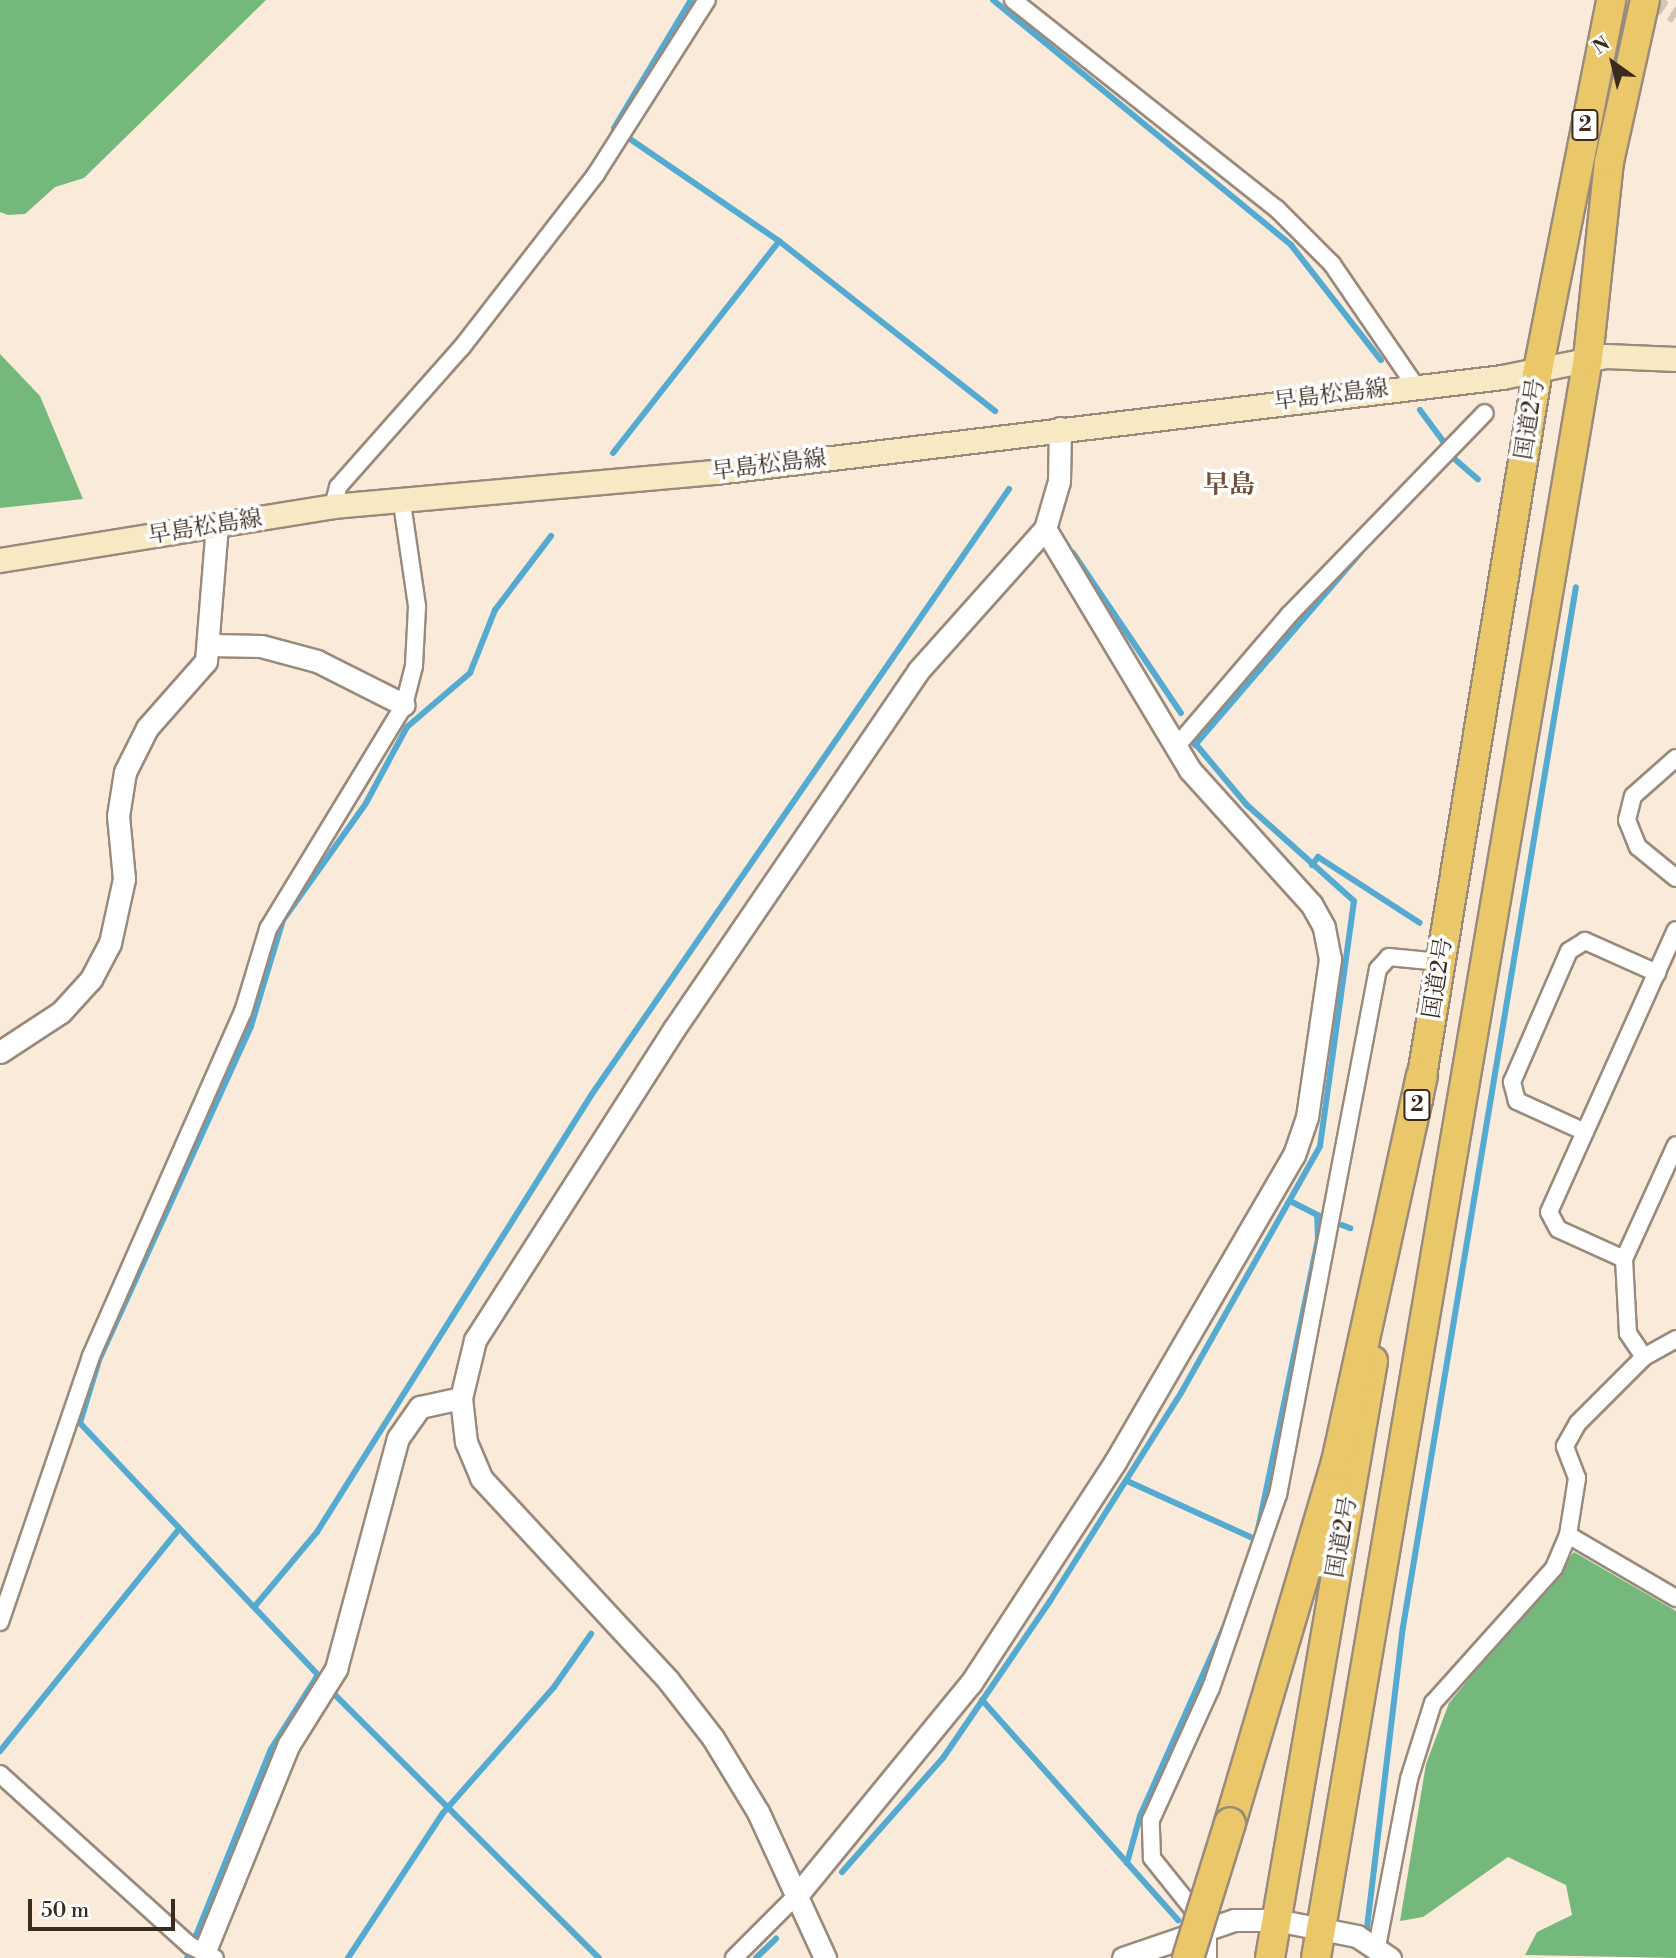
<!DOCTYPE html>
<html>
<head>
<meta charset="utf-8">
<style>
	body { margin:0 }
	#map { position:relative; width:1676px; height:1958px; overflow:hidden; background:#f9ead9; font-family:"Libre Bodoni","Noto Serif JP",serif }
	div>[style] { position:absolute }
	.forest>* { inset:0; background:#74b87c }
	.stream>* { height:6px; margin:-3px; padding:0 3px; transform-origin:3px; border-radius:3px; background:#54aad1 }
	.minor-tunnel>* { height:16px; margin-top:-8px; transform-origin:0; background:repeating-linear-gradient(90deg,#d3c4b4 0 16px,transparent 0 24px) }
	.roads { filter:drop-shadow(2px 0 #9a8a7c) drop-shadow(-2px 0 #9a8a7c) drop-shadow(0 2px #9a8a7c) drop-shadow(0 -2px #9a8a7c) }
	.minor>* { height:16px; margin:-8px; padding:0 8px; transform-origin:8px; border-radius:8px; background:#fff }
	.tertiary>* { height:21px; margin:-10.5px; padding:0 10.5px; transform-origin:10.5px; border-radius:10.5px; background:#fff }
	.secondary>* { height:23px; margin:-11.5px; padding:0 11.5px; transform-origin:11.5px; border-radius:11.5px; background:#f7e9c3 }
	.trunk>* { height:28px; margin:-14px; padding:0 14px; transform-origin:14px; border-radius:14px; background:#eac769 }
	.motorway>* { height:30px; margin:-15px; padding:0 15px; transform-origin:15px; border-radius:15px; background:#eac769 }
	.bridges { filter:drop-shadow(2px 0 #9a8a7c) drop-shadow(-2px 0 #9a8a7c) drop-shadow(0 2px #9a8a7c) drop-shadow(0 -2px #9a8a7c) }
	.motorway-bridge>* { height:30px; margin:-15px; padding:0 15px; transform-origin:15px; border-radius:15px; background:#eac769 }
	span { translate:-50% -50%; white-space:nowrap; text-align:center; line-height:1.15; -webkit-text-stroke:7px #fff; paint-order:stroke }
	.shield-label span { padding:2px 5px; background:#fff; border:2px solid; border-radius:5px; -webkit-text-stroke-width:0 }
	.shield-label { font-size:21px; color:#3b2a1e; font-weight:700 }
	.street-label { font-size:23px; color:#3b2a1e }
	.quarter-label { font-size:26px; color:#735038; font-weight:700 }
	.north { position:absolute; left:1578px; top:28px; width:70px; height:70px; -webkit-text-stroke:5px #fff; paint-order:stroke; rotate:326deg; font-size:19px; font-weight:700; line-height:28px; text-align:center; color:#3b2a1e }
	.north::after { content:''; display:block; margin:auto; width:24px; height:32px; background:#3b2a1e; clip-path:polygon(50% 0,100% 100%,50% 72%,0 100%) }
	.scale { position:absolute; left:28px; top:1899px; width:147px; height:32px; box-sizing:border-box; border:4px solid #3b2a1e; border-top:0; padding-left:9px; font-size:21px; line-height:24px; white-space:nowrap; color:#3b2a1e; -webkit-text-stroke:5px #fff; paint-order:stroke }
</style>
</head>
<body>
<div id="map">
	<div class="forest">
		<i style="clip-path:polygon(0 0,266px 0,84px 178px,55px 187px,25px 214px,8px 215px,0 212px)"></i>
		<i style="clip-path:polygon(0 354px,40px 396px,83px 499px,0 508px)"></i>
		<i style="clip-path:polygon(1574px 1552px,1676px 1611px,1676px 1958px,1525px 1955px,1537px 1932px,1572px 1915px,1566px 1885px,1508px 1857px,1423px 1917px,1400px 1921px,1426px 1764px,1449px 1703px)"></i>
	</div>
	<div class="stream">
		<i style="left:993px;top:0;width:386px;rotate:39.4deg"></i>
		<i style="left:1291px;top:245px;width:146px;rotate:52deg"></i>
		<i style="left:614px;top:128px;width:149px;rotate:-59deg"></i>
		<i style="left:630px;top:139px;width:181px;rotate:34.4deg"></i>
		<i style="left:779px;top:241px;width:275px;rotate:38.2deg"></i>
		<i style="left:1420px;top:410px;width:49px;rotate:53.4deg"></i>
		<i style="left:613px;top:453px;width:269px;rotate:-51.9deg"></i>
		<i style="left:1450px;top:455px;width:37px;rotate:41deg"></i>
		<i style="left:1073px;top:553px;width:193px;rotate:56deg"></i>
		<i style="left:1195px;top:745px;width:253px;rotate:-49.3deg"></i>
		<i style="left:1312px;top:865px;width:10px;rotate:-53deg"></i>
		<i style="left:1318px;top:857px;width:121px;rotate:32.9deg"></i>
		<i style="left:1292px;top:1202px;width:33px;rotate:27deg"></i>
		<i style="left:1342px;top:1225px;width:9px;rotate:21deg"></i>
		<i style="left:1127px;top:1481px;width:141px;rotate:24.4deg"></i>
		<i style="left:1256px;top:1539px;width:306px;rotate:-78.3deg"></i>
		<i style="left:1318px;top:1239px;width:24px;rotate:-92deg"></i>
		<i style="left:255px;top:1606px;width:97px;rotate:-50deg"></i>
		<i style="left:317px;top:1532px;width:517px;rotate:-57.88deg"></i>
		<i style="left:592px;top:1094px;width:735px;rotate:-55.42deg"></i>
		<i style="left:321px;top:1678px;width:351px;rotate:-133.4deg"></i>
		<i style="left:80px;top:1423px;width:66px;rotate:-73.2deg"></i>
		<i style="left:99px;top:1360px;width:367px;rotate:-65.5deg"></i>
		<i style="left:251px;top:1026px;width:111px;rotate:-73.2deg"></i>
		<i style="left:283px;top:920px;width:143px;rotate:-54.6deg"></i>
		<i style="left:366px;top:803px;width:86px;rotate:-61.7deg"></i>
		<i style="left:407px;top:727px;width:83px;rotate:-40.6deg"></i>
		<i style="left:470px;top:673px;width:68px;rotate:-68.4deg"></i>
		<i style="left:495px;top:610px;width:93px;rotate:-52.9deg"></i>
		<i style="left:336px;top:1696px;width:371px;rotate:44.9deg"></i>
		<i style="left:982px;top:1700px;width:295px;rotate:48.3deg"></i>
		<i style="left:0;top:1751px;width:285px;rotate:-51.1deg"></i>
		<i style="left:1127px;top:1863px;width:49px;rotate:-74.5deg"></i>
		<i style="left:1140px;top:1816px;width:209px;rotate:-66deg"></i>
		<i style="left:842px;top:1872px;width:152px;rotate:-48.5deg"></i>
		<i style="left:943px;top:1758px;width:190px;rotate:-55.7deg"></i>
		<i style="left:1050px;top:1601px;width:246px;rotate:-57.8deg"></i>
		<i style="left:1181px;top:1393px;width:283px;rotate:-60.6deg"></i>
		<i style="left:1320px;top:1146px;width:247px;rotate:-82.1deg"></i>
		<i style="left:1354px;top:901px;width:145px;rotate:-138.1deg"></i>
		<i style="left:1246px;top:804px;width:81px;rotate:-130deg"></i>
		<i style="left:1366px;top:1936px;width:311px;rotate:-83.2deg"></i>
		<i style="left:1403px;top:1627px;width:1054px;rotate:-80.56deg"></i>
		<i style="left:187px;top:1958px;width:225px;rotate:-68.1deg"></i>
		<i style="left:271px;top:1749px;width:88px;rotate:-57.6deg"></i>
		<i style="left:348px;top:1958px;width:173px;rotate:-56.8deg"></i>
		<i style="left:443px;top:1813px;width:168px;rotate:-48.6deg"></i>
		<i style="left:554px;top:1687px;width:65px;rotate:-55.1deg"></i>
		<i style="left:756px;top:1958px;width:28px;rotate:-44deg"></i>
	</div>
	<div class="minor-tunnel">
		<i style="left:1651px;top:0;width:30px;rotate:33deg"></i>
	</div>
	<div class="roads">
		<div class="minor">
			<i style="left:1013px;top:0;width:337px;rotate:38.4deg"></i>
			<i style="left:1277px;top:209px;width:78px;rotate:45deg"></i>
			<i style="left:1332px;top:264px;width:147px;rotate:55.6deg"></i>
			<i style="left:333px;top:506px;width:20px;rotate:-75deg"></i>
			<i style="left:338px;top:487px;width:187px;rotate:-48.5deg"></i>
			<i style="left:462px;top:347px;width:219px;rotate:-52.2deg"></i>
			<i style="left:596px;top:174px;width:206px;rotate:-57.5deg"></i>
			<i style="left:1176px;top:747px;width:174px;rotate:-49.4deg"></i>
			<i style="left:1289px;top:615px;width:281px;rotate:-45.9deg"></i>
			<i style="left:1676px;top:758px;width:57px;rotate:138.5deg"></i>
			<i style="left:1633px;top:796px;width:25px;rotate:104deg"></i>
			<i style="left:1627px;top:820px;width:29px;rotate:68deg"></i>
			<i style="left:1638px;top:847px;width:49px;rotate:39.2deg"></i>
			<i style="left:1585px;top:1132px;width:75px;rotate:-155.5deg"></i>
			<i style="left:1517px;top:1101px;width:20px;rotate:-105deg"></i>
			<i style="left:1512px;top:1082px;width:143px;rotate:-66.5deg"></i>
			<i style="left:1569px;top:951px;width:19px;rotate:-32deg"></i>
			<i style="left:1585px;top:941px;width:79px;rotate:24deg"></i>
			<i style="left:1624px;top:1259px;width:72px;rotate:-155.6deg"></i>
			<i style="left:1558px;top:1229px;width:19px;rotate:-118deg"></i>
			<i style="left:1549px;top:1212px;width:309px;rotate:-65.8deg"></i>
			<i style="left:1644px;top:1357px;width:29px;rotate:-124deg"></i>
			<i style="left:1628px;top:1333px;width:74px;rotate:-93.1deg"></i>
			<i style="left:1624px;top:1259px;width:125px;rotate:-65.5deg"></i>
			<i style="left:1568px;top:1535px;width:125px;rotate:30.3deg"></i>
			<i style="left:0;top:1622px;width:281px;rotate:-71.1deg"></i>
			<i style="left:91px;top:1356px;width:376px;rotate:-66.2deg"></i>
			<i style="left:243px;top:1012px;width:87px;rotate:-73.2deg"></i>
			<i style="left:268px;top:929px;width:262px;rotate:-58.7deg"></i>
			<i style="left:404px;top:705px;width:40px;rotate:-75.6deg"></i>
			<i style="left:414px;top:666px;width:60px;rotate:-87.1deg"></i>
			<i style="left:417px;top:606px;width:104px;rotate:-98.3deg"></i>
			<i style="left:0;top:1774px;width:255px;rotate:42.1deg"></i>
			<i style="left:189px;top:1945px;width:29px;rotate:27deg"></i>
			<i style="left:1377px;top:1947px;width:171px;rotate:-79.2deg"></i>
			<i style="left:1409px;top:1779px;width:80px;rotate:-72.5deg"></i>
			<i style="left:1433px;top:1703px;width:181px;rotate:-48.1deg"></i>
			<i style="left:1554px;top:1568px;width:36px;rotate:-67deg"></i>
			<i style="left:1568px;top:1535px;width:58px;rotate:-81deg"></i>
			<i style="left:1577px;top:1478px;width:34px;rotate:-111deg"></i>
			<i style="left:1565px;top:1446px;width:26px;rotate:-61deg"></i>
			<i style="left:1578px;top:1423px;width:93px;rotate:-45deg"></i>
			<i style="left:1644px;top:1357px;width:37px;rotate:-29deg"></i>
			<i style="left:734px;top:1958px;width:91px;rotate:-45deg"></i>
			<i style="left:1208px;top:1958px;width:30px;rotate:-90deg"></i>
			<i style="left:1208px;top:1928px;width:90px;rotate:-128.7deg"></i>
			<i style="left:1152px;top:1858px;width:38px;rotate:-92deg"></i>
			<i style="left:1151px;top:1820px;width:145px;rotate:-65.6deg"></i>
			<i style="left:1211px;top:1688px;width:204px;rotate:-70.9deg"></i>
			<i style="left:1278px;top:1495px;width:535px;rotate:-79.24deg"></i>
			<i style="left:1378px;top:969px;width:16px;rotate:-47deg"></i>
			<i style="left:1389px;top:957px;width:51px;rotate:5.6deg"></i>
		</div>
		<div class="tertiary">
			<i style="left:210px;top:645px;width:51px;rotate:1.1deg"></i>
			<i style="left:261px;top:646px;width:58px;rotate:15deg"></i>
			<i style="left:317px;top:661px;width:97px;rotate:26.8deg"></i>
			<i style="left:0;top:1052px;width:73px;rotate:-33.3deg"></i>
			<i style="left:61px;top:1012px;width:45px;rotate:-47.7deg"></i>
			<i style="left:91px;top:979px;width:41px;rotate:-62.2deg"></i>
			<i style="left:110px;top:943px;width:66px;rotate:-77.7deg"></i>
			<i style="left:124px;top:879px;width:63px;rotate:-95.4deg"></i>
			<i style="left:118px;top:816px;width:45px;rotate:-81deg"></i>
			<i style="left:125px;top:772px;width:49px;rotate:-63.4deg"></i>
			<i style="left:147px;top:728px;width:89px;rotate:-48.6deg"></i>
			<i style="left:206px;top:661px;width:136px;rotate:-85.4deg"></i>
			<i style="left:461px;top:1398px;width:44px;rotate:83.5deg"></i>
			<i style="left:466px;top:1442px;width:39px;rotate:67deg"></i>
			<i style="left:481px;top:1478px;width:275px;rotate:47.2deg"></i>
			<i style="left:668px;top:1680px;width:73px;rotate:52.2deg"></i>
			<i style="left:713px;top:1738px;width:87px;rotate:58.7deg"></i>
			<i style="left:758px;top:1812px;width:161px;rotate:65.3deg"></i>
			<i style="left:798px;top:1894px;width:273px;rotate:-50.7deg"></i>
			<i style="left:971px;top:1683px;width:264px;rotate:-56.9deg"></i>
			<i style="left:1115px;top:1462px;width:355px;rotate:-59.8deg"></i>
			<i style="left:1294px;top:1155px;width:40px;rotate:-71.1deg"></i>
			<i style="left:1307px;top:1117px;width:160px;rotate:-81.7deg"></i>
			<i style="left:1330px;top:959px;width:33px;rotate:-101deg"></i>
			<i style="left:1324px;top:927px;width:26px;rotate:-119deg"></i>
			<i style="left:1311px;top:904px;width:181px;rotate:-132.1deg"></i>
			<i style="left:1190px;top:770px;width:281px;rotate:-121deg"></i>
			<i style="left:206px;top:1948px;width:220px;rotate:-67.9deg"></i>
			<i style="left:289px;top:1744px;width:89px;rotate:-57.9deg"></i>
			<i style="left:336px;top:1669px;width:239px;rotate:-75deg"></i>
			<i style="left:398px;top:1438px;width:38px;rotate:-55deg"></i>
			<i style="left:420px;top:1407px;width:42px;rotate:-12.4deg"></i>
			<i style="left:461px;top:1398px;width:60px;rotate:-76.4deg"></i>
			<i style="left:475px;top:1340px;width:369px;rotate:-57.4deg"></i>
			<i style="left:674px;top:1029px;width:433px;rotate:-55.7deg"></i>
			<i style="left:918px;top:671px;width:191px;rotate:-48.2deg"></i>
			<i style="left:1045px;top:529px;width:50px;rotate:-73.7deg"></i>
			<i style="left:1059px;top:481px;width:53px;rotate:-88.9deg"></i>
			<i style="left:1123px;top:1958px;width:117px;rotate:-18.9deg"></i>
			<i style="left:1234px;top:1920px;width:42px"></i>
			<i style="left:1276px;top:1920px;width:83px;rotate:11.2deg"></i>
			<i style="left:1357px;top:1936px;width:40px;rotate:34deg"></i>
		</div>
		<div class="secondary">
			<i style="left:0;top:560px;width:337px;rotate:-9.2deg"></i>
			<i style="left:333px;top:506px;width:385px;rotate:-5.1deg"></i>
			<i style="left:716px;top:472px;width:792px;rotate:-6.89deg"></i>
			<i style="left:1502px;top:377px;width:106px;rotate:-11.4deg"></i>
			<i style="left:1606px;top:356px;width:70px;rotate:2.5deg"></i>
		</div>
		<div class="trunk">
			<i style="left:1418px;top:1100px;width:740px;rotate:-80.67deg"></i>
			<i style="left:1538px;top:370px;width:377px;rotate:-78.8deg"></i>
			<i style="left:1270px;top:1958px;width:606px;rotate:-80.21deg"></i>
			<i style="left:1316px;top:1958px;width:1623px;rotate:-80.35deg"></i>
			<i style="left:1588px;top:358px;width:197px;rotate:-83.9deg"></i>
			<i style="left:1609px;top:162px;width:166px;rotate:-77.5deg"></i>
		</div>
		<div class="motorway">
			<i style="left:1230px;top:1823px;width:377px;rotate:-73.5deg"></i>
			<i style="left:1337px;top:1462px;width:395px;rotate:-77.6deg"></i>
		</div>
	</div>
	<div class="bridges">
		<div class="motorway-bridge">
			<i style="left:1188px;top:1958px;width:141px;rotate:-72.7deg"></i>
		</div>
	</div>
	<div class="shield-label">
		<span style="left:1585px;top:125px">2</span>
		<span style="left:1417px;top:1105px">2</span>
	</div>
	<div class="street-label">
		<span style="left:1331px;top:395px;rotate:-7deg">早島松島線</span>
		<span style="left:1530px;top:419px;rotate:-81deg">国道2号</span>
		<span style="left:769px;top:465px;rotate:-7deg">早島松島線</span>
		<span style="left:205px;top:527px;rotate:-9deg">早島松島線</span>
		<span style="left:1438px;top:978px;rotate:-81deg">国道2号</span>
		<span style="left:1342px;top:1537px;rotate:-80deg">国道2号</span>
	</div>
	<div class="quarter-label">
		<span style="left:1229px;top:486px">早島</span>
	</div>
	<div class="north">N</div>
	<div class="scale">50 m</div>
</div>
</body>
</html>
